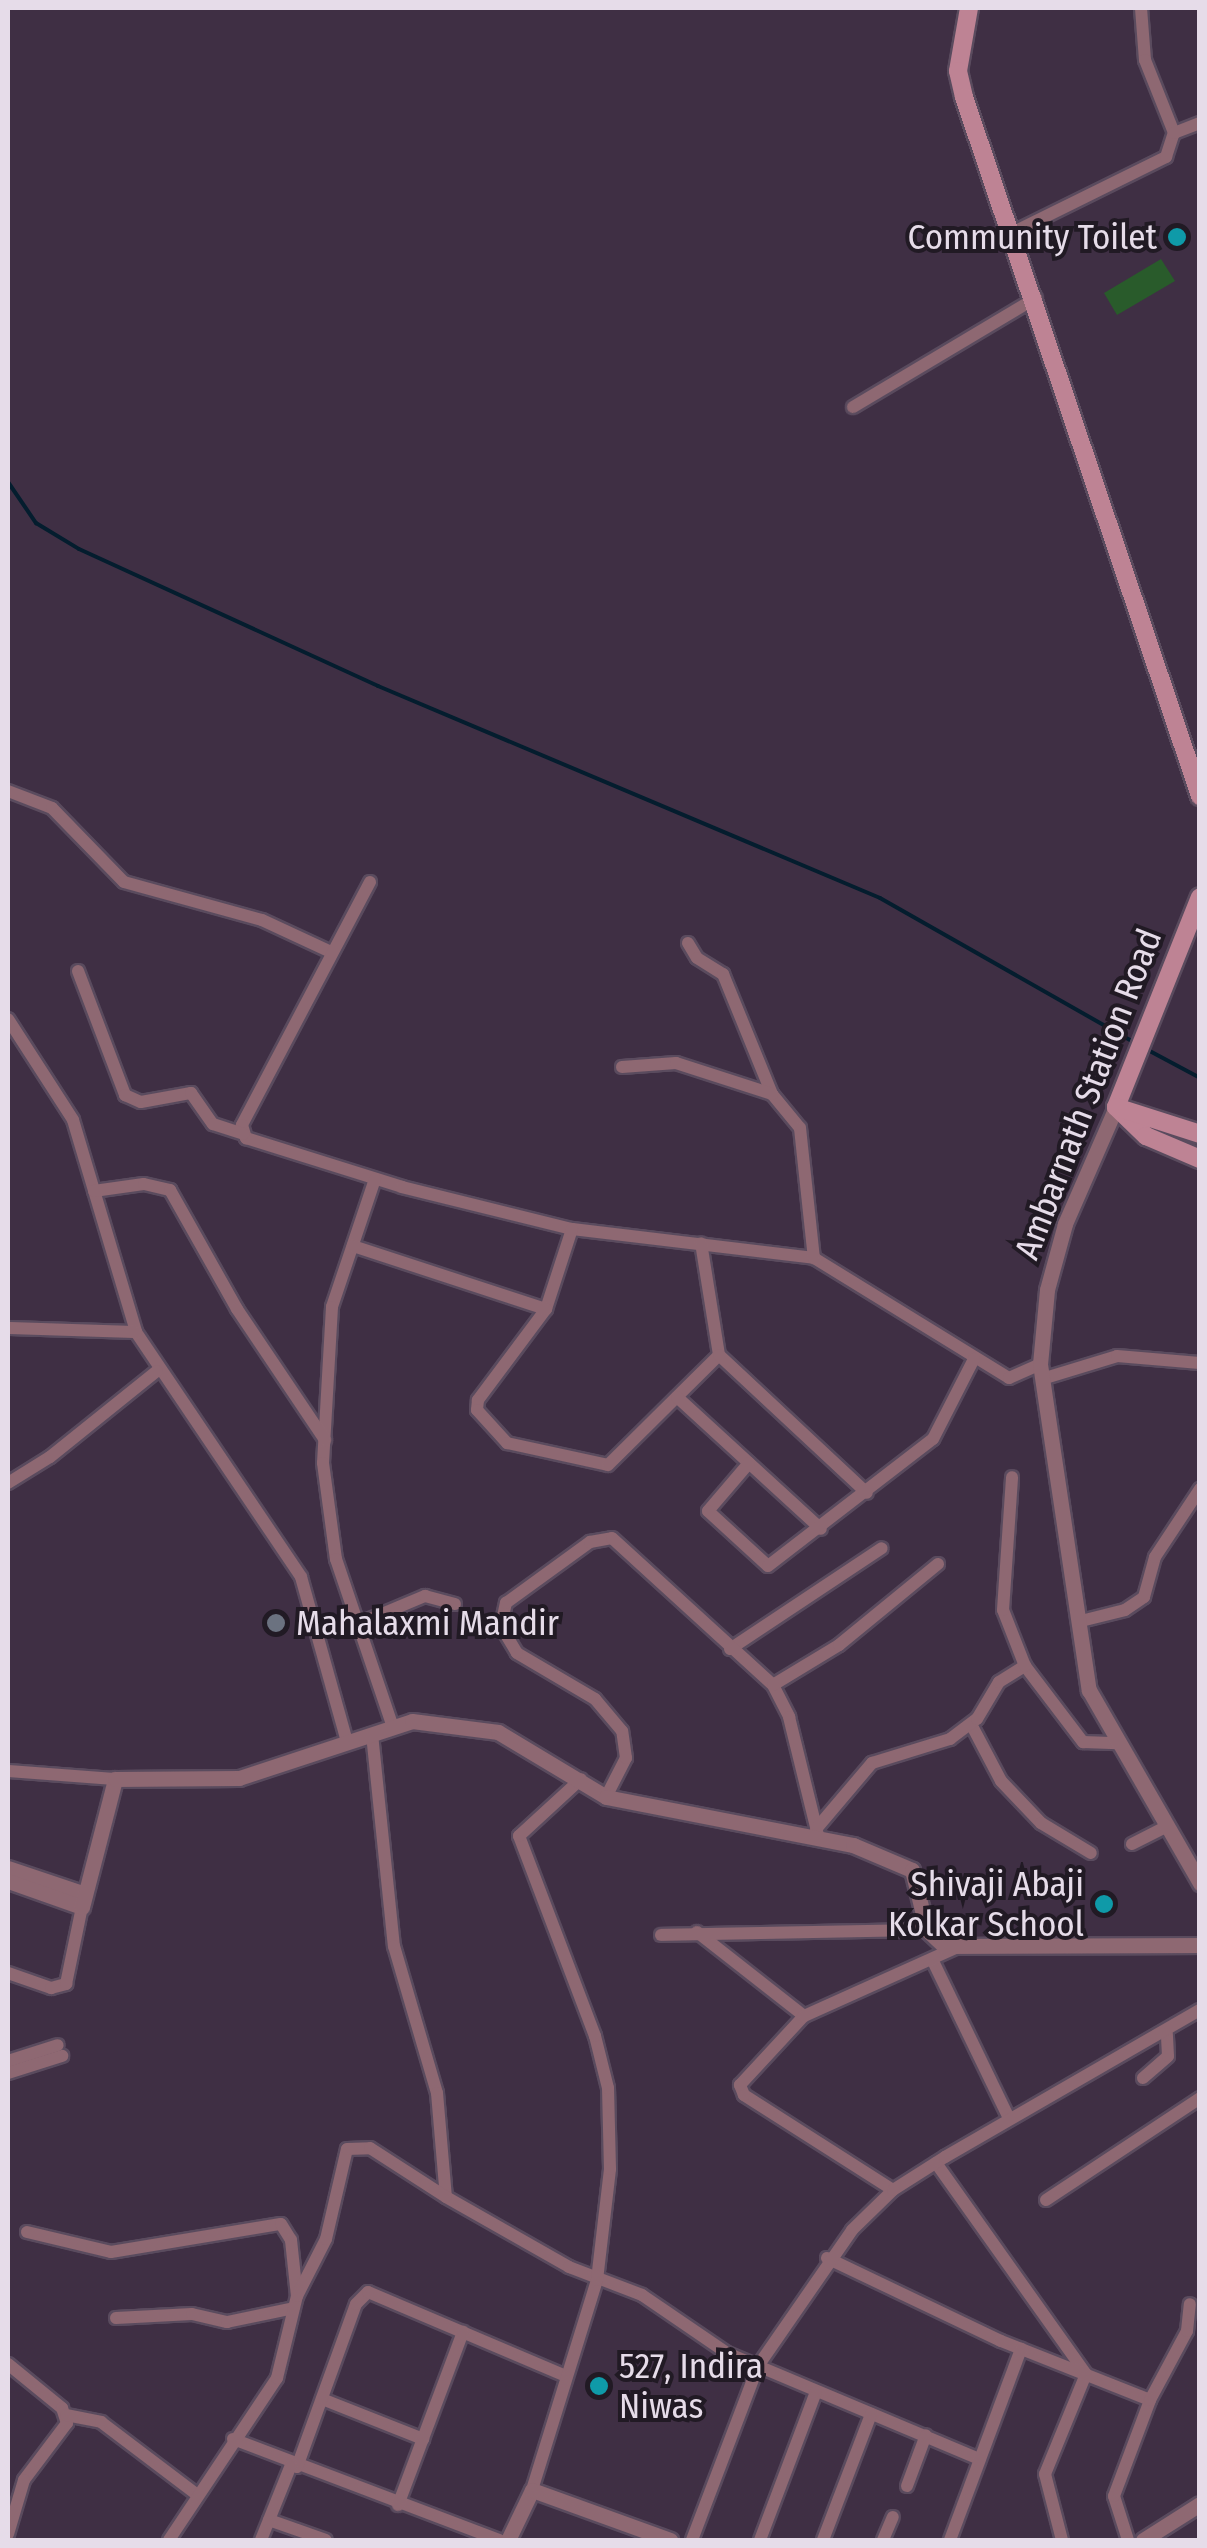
<!DOCTYPE html>
<html>
<head>
<meta charset="utf-8">
<style>
	body { margin:0 }
	#map { position:relative; width:1207px; height:2548px; overflow:hidden; background:#3f2f44; font-family:"Fira Sans Condensed",sans-serif }
	div>[style] { position:absolute }
	.green>* { inset:0; background:#295b2b }
	.stream>* { height:4px; margin:-2px; padding:0 2px; transform-origin:2px; border-radius:2px; background:#041d2e }
	.roads { filter:drop-shadow(2px 0 #5a4b5e) drop-shadow(-2px 0 #5a4b5e) drop-shadow(0 2px #5a4b5e) drop-shadow(0 -2px #5a4b5e) }
	.minor>* { height:12px; margin:-6px; padding:0 6px; transform-origin:6px; border-radius:6px; background:#8e6872 }
	.tertiary>* { height:15px; margin:-7.5px; padding:0 7.5px; transform-origin:7.5px; border-radius:7.5px; background:#8e6872 }
	.secondary>* { height:18px; margin:-9px; padding:0 9px; transform-origin:9px; border-radius:9px; background:#be8394 }
	.dots>* { width:28px; height:28px; translate:-50% -50%; box-sizing:border-box; border:5px solid #211a24; border-radius:50% }
	span { translate:-50% -50%; white-space:nowrap; text-align:center; line-height:1.15; -webkit-text-stroke:8px #211a24; paint-order:stroke }
	.poi-label { font-size:35px; color:#e6dce9 }
	.right { translate:-100% -50%; text-align:right }
	.left { translate:0 -50%; text-align:left }
	.street-label { font-size:35px; color:#e6dce9 }
	.frame { position:absolute; inset:0; border:10px solid #e6dce9; pointer-events:none }
</style>
</head>
<body>
<div id="map">
	<div class="green">
		<i style="clip-path:polygon(1161px 259px,1175px 281px,1117px 315px,1104px 293px)"></i>
	</div>
	<div class="stream">
		<i style="left:8px;top:482px;width:50px;rotate:55.7deg"></i>
		<i style="left:36px;top:523px;width:50px;rotate:31.2deg"></i>
		<i style="left:79px;top:549px;width:329px;rotate:24.6deg"></i>
		<i style="left:378px;top:686px;width:545px;rotate:22.89deg"></i>
		<i style="left:880px;top:898px;width:291px;rotate:29.6deg"></i>
		<i style="left:1146px;top:1049px;width:61px;rotate:28.2deg"></i>
	</div>
	<div class="roads">
		<div class="minor">
			<i style="left:1141px;top:8px;width:52px;rotate:85.6deg"></i>
			<i style="left:1145px;top:60px;width:79px;rotate:68.3deg"></i>
			<i style="left:1012px;top:233px;width:172px;rotate:-26.3deg"></i>
			<i style="left:1166px;top:157px;width:25px;rotate:-72deg"></i>
			<i style="left:1174px;top:133px;width:28px;rotate:-21deg"></i>
			<i style="left:853px;top:407px;width:213px;rotate:-30.8deg"></i>
			<i style="left:8px;top:791px;width:47px;rotate:21.1deg"></i>
			<i style="left:52px;top:808px;width:103px;rotate:45.8deg"></i>
			<i style="left:124px;top:882px;width:143px;rotate:15.4deg"></i>
			<i style="left:262px;top:920px;width:76px;rotate:24.9deg"></i>
			<i style="left:370px;top:882px;width:275px;rotate:117.8deg"></i>
			<i style="left:242px;top:1125px;width:14px;rotate:73deg"></i>
			<i style="left:246px;top:1138px;width:164px;rotate:17.4deg"></i>
			<i style="left:402px;top:1187px;width:175px;rotate:13.9deg"></i>
			<i style="left:572px;top:1229px;width:244px;rotate:6.8deg"></i>
			<i style="left:814px;top:1258px;width:229px;rotate:31.6deg"></i>
			<i style="left:1009px;top:1378px;width:34px;rotate:-24deg"></i>
			<i style="left:688px;top:943px;width:17px;rotate:59deg"></i>
			<i style="left:697px;top:958px;width:31px;rotate:32deg"></i>
			<i style="left:723px;top:974px;width:130px;rotate:67.8deg"></i>
			<i style="left:772px;top:1094px;width:44px;rotate:50.5deg"></i>
			<i style="left:800px;top:1128px;width:131px;rotate:83.9deg"></i>
			<i style="left:78px;top:971px;width:133px;rotate:69.2deg"></i>
			<i style="left:125px;top:1095px;width:17px;rotate:24deg"></i>
			<i style="left:141px;top:1102px;width:51px;rotate:-10.2deg"></i>
			<i style="left:191px;top:1093px;width:38px;rotate:55deg"></i>
			<i style="left:213px;top:1124px;width:32px;rotate:18deg"></i>
			<i style="left:8px;top:1019px;width:120px;rotate:57.2deg"></i>
			<i style="left:73px;top:1120px;width:221px;rotate:73.4deg"></i>
			<i style="left:136px;top:1332px;width:295px;rotate:56deg"></i>
			<i style="left:301px;top:1577px;width:171px;rotate:74.4deg"></i>
			<i style="left:622px;top:1067px;width:54px;rotate:-4.2deg"></i>
			<i style="left:676px;top:1063px;width:101px;rotate:17.9deg"></i>
			<i style="left:375px;top:1179px;width:135px;rotate:108.6deg"></i>
			<i style="left:332px;top:1307px;width:156px;rotate:93.3deg"></i>
			<i style="left:323px;top:1463px;width:97px;rotate:82.3deg"></i>
			<i style="left:336px;top:1559px;width:177px;rotate:71.3deg"></i>
			<i style="left:94px;top:1191px;width:50px;rotate:-8deg"></i>
			<i style="left:144px;top:1184px;width:27px;rotate:13deg"></i>
			<i style="left:170px;top:1190px;width:137px;rotate:60.6deg"></i>
			<i style="left:237px;top:1309px;width:158px;rotate:56.1deg"></i>
			<i style="left:572px;top:1229px;width:84px;rotate:108deg"></i>
			<i style="left:546px;top:1309px;width:114px;rotate:126.8deg"></i>
			<i style="left:478px;top:1400px;width:10px;rotate:96deg"></i>
			<i style="left:477px;top:1410px;width:45px;rotate:47.7deg"></i>
			<i style="left:507px;top:1443px;width:103px;rotate:12.3deg"></i>
			<i style="left:608px;top:1465px;width:156px;rotate:-44.7deg"></i>
			<i style="left:719px;top:1355px;width:113px;rotate:-99.1deg"></i>
			<i style="left:353px;top:1246px;width:203px;rotate:18.1deg"></i>
			<i style="left:8px;top:1328px;width:128px;rotate:1.8deg"></i>
			<i style="left:719px;top:1355px;width:202px;rotate:43deg"></i>
			<i style="left:1042px;top:1379px;width:78px;rotate:-17deg"></i>
			<i style="left:1117px;top:1356px;width:83px;rotate:4.8deg"></i>
			<i style="left:677px;top:1397px;width:195px;rotate:42.5deg"></i>
			<i style="left:749px;top:1463px;width:63px;rotate:130.5deg"></i>
			<i style="left:708px;top:1511px;width:81px;rotate:42.5deg"></i>
			<i style="left:768px;top:1566px;width:208px;rotate:-37.6deg"></i>
			<i style="left:933px;top:1439px;width:90px;rotate:-62.9deg"></i>
			<i style="left:8px;top:1483px;width:49px;rotate:-31.8deg"></i>
			<i style="left:50px;top:1457px;width:137px;rotate:-38.8deg"></i>
			<i style="left:1081px;top:1621px;width:45px;rotate:-14deg"></i>
			<i style="left:1125px;top:1610px;width:23px;rotate:-34deg"></i>
			<i style="left:1144px;top:1597px;width:41px;rotate:-74.6deg"></i>
			<i style="left:1155px;top:1557px;width:82px;rotate:-56.5deg"></i>
			<i style="left:358px;top:1624px;width:73px;rotate:-22.7deg"></i>
			<i style="left:425px;top:1596px;width:31px;rotate:15deg"></i>
			<i style="left:730px;top:1649px;width:182px;rotate:-33.6deg"></i>
			<i style="left:1025px;top:1666px;width:96px;rotate:52.7deg"></i>
			<i style="left:1083px;top:1742px;width:35px;rotate:2deg"></i>
			<i style="left:773px;top:1685px;width:36px;rotate:63deg"></i>
			<i style="left:789px;top:1717px;width:122px;rotate:76.2deg"></i>
			<i style="left:971px;top:1724px;width:64px;rotate:62.2deg"></i>
			<i style="left:1001px;top:1781px;width:58px;rotate:46.4deg"></i>
			<i style="left:1041px;top:1823px;width:58px;rotate:31deg"></i>
			<i style="left:372px;top:1734px;width:213px;rotate:84.1deg"></i>
			<i style="left:394px;top:1946px;width:153px;rotate:73.7deg"></i>
			<i style="left:437px;top:2093px;width:104px;rotate:85.1deg"></i>
			<i style="left:446px;top:2197px;width:142px;rotate:29.6deg"></i>
			<i style="left:569px;top:2267px;width:78px;rotate:21deg"></i>
			<i style="left:642px;top:2295px;width:103px;rotate:34.3deg"></i>
			<i style="left:727px;top:2353px;width:271px;rotate:22.8deg"></i>
			<i style="left:8px;top:1771px;width:107px;rotate:4.3deg"></i>
			<i style="left:606px;top:1797px;width:44px;rotate:-62.9deg"></i>
			<i style="left:626px;top:1758px;width:27px;rotate:-98deg"></i>
			<i style="left:622px;top:1731px;width:42px;rotate:-130.2deg"></i>
			<i style="left:595px;top:1699px;width:91px;rotate:-149.5deg"></i>
			<i style="left:517px;top:1653px;width:31px;rotate:-121deg"></i>
			<i style="left:501px;top:1626px;width:24px;rotate:-78deg"></i>
			<i style="left:506px;top:1603px;width:104px;rotate:-36deg"></i>
			<i style="left:590px;top:1542px;width:22px;rotate:-10deg"></i>
			<i style="left:612px;top:1538px;width:218px;rotate:42.4deg"></i>
			<i style="left:773px;top:1685px;width:77px;rotate:-31.2deg"></i>
			<i style="left:839px;top:1645px;width:128px;rotate:-39.3deg"></i>
			<i style="left:816px;top:1829px;width:87px;rotate:-49.7deg"></i>
			<i style="left:872px;top:1763px;width:82px;rotate:-17.1deg"></i>
			<i style="left:950px;top:1739px;width:34px;rotate:-37deg"></i>
			<i style="left:977px;top:1719px;width:43px;rotate:-59.3deg"></i>
			<i style="left:999px;top:1682px;width:31px;rotate:-32deg"></i>
			<i style="left:1025px;top:1666px;width:60px;rotate:-111.4deg"></i>
			<i style="left:1003px;top:1610px;width:133px;rotate:-86.1deg"></i>
			<i style="left:1132px;top:1844px;width:39px;rotate:-27deg"></i>
			<i style="left:697px;top:1932px;width:136px;rotate:38.1deg"></i>
			<i style="left:661px;top:1935px;width:266px;rotate:-1.1deg"></i>
			<i style="left:932px;top:1959px;width:177px;rotate:64.2deg"></i>
			<i style="left:8px;top:1973px;width:46px;rotate:19.2deg"></i>
			<i style="left:51px;top:1988px;width:16px;rotate:-15deg"></i>
			<i style="left:66px;top:1984px;width:79px;rotate:-78.3deg"></i>
			<i style="left:8px;top:2061px;width:52px;rotate:-17.7deg"></i>
			<i style="left:8px;top:2073px;width:57px;rotate:-17.5deg"></i>
			<i style="left:1143px;top:2078px;width:33px;rotate:-41deg"></i>
			<i style="left:1168px;top:2056px;width:22px;rotate:-93deg"></i>
			<i style="left:936px;top:2163px;width:259px;rotate:54.6deg"></i>
			<i style="left:1086px;top:2374px;width:108px;rotate:112.3deg"></i>
			<i style="left:1045px;top:2474px;width:68px;rotate:75.6deg"></i>
			<i style="left:893px;top:2190px;width:177px;rotate:-147.5deg"></i>
			<i style="left:744px;top:2095px;width:11px;rotate:-112deg"></i>
			<i style="left:740px;top:2085px;width:94px;rotate:-47.2deg"></i>
			<i style="left:804px;top:2016px;width:166px;rotate:-24.2deg"></i>
			<i style="left:1046px;top:2200px;width:185px;rotate:-33.5deg"></i>
			<i style="left:27px;top:2232px;width:86px;rotate:13.4deg"></i>
			<i style="left:111px;top:2252px;width:172px;rotate:-9.4deg"></i>
			<i style="left:281px;top:2224px;width:19px;rotate:58deg"></i>
			<i style="left:291px;top:2240px;width:56px;rotate:83.9deg"></i>
			<i style="left:827px;top:2258px;width:193px;rotate:25.5deg"></i>
			<i style="left:1001px;top:2341px;width:160px;rotate:21.6deg"></i>
			<i style="left:116px;top:2318px;width:76px;rotate:-3deg"></i>
			<i style="left:192px;top:2314px;width:36px;rotate:13deg"></i>
			<i style="left:227px;top:2322px;width:68px;rotate:-11.8deg"></i>
			<i style="left:8px;top:2364px;width:70px;rotate:39.2deg"></i>
			<i style="left:62px;top:2408px;width:16px;rotate:72deg"></i>
			<i style="left:67px;top:2423px;width:71px;rotate:127deg"></i>
			<i style="left:24px;top:2480px;width:56px;rotate:106.5deg"></i>
			<i style="left:322px;top:2399px;width:109px;rotate:21.6deg"></i>
			<i style="left:66px;top:2415px;width:36px;rotate:11deg"></i>
			<i style="left:101px;top:2422px;width:118px;rotate:37.1deg"></i>
			<i style="left:233px;top:2439px;width:285px;rotate:20.8deg"></i>
			<i style="left:297px;top:2467px;width:173px;rotate:-70.1deg"></i>
			<i style="left:356px;top:2304px;width:17px;rotate:-45deg"></i>
			<i style="left:368px;top:2292px;width:213px;rotate:23deg"></i>
			<i style="left:907px;top:2486px;width:54px;rotate:-69.6deg"></i>
			<i style="left:532px;top:2490px;width:220px;rotate:-72.8deg"></i>
			<i style="left:597px;top:2280px;width:112px;rotate:-83.3deg"></i>
			<i style="left:610px;top:2169px;width:81px;rotate:-91.4deg"></i>
			<i style="left:608px;top:2088px;width:54px;rotate:-104deg"></i>
			<i style="left:595px;top:2036px;width:214px;rotate:-110.8deg"></i>
			<i style="left:519px;top:1836px;width:84px;rotate:-42.6deg"></i>
			<i style="left:398px;top:2505px;width:185px;rotate:-69.4deg"></i>
			<i style="left:269px;top:2520px;width:60px;rotate:19.3deg"></i>
			<i style="left:169px;top:2540px;width:195px;rotate:-56.3deg"></i>
			<i style="left:277px;top:2378px;width:84px;rotate:-76.3deg"></i>
			<i style="left:297px;top:2296px;width:64px;rotate:-63deg"></i>
			<i style="left:326px;top:2239px;width:92px;rotate:-76.9deg"></i>
			<i style="left:347px;top:2149px;width:23px;rotate:-2deg"></i>
			<i style="left:370px;top:2148px;width:90px;rotate:32.8deg"></i>
			<i style="left:261px;top:2540px;width:81px;rotate:-68.2deg"></i>
			<i style="left:692px;top:2540px;width:186px;rotate:-69.2deg"></i>
			<i style="left:758px;top:2366px;width:165px;rotate:-55.3deg"></i>
			<i style="left:852px;top:2230px;width:57px;rotate:-44.3deg"></i>
			<i style="left:893px;top:2190px;width:62px;rotate:-32.4deg"></i>
			<i style="left:945px;top:2157px;width:294px;rotate:-30deg"></i>
			<i style="left:760px;top:2540px;width:158px;rotate:-69.3deg"></i>
			<i style="left:823px;top:2540px;width:135px;rotate:-69.1deg"></i>
			<i style="left:883px;top:2540px;width:25px;rotate:-67deg"></i>
			<i style="left:950px;top:2540px;width:204px;rotate:-69.6deg"></i>
			<i style="left:1128px;top:2540px;width:46px;rotate:-107.7deg"></i>
			<i style="left:1114px;top:2496px;width:103px;rotate:-69.4deg"></i>
			<i style="left:1150px;top:2400px;width:78px;rotate:-61.8deg"></i>
			<i style="left:1187px;top:2331px;width:27px;rotate:-84deg"></i>
		</div>
		<div class="tertiary">
			<i style="left:1116px;top:1107px;width:128px;rotate:113.6deg"></i>
			<i style="left:1065px;top:1224px;width:68px;rotate:105.3deg"></i>
			<i style="left:1047px;top:1290px;width:74px;rotate:95.4deg"></i>
			<i style="left:1040px;top:1364px;width:330px;rotate:81.5deg"></i>
			<i style="left:1089px;top:1690px;width:223px;rotate:60.1deg"></i>
			<i style="left:8px;top:1868px;width:81px;rotate:18.7deg"></i>
			<i style="left:8px;top:1881px;width:78px;rotate:19.4deg"></i>
			<i style="left:82px;top:1907px;width:132px;rotate:-75.5deg"></i>
			<i style="left:115px;top:1779px;width:124px;rotate:-0.5deg"></i>
			<i style="left:239px;top:1778px;width:182px;rotate:-18.2deg"></i>
			<i style="left:412px;top:1721px;width:87px;rotate:7.3deg"></i>
			<i style="left:498px;top:1732px;width:126px;rotate:31deg"></i>
			<i style="left:606px;top:1797px;width:252px;rotate:11deg"></i>
			<i style="left:853px;top:1845px;width:64px;rotate:23deg"></i>
			<i style="left:912px;top:1870px;width:62px;rotate:76deg"></i>
			<i style="left:927px;top:1930px;width:23px;rotate:43deg"></i>
			<i style="left:944px;top:1946px;width:256px;rotate:-0.2deg"></i>
			<i style="left:508px;top:2540px;width:55px;rotate:-64.4deg"></i>
			<i style="left:532px;top:2490px;width:147px;rotate:19.9deg"></i>
			<i style="left:1143px;top:2540px;width:67px;rotate:-32.3deg"></i>
		</div>
		<div class="secondary">
			<i style="left:969px;top:8px;width:64px;rotate:99.9deg"></i>
			<i style="left:958px;top:71px;width:27px;rotate:77deg"></i>
			<i style="left:964px;top:97px;width:738px;rotate:71.34deg"></i>
			<i style="left:1116px;top:1107px;width:226px;rotate:-68.2deg"></i>
			<i style="left:1116px;top:1107px;width:42px;rotate:44deg"></i>
			<i style="left:1146px;top:1136px;width:59px;rotate:23.1deg"></i>
			<i style="left:1116px;top:1107px;width:88px;rotate:17.8deg"></i>
		</div>
	</div>
	<div class="dots">
		<i style="left:1177px;top:237px;background:#0f9aa8"></i>
		<i style="left:276px;top:1623px;background:#6b7280"></i>
		<i style="left:1104px;top:1904px;background:#0f9aa8"></i>
		<i style="left:599px;top:2386px;background:#0f9aa8"></i>
	</div>
	<div class="poi-label">
		<span class="right" style="left:1157px;top:237px">Community Toilet</span>
		<span class="left" style="left:296px;top:1623px">Mahalaxmi Mandir</span>
		<span class="right" style="left:1084px;top:1904px">Shivaji Abaji<br>Kolkar School</span>
		<span class="left" style="left:619px;top:2386px">527, Indira<br>Niwas</span>
	</div>
	<div class="street-label">
		<span style="left:1088px;top:1094px;rotate:-69deg">Ambarnath Station Road</span>
	</div>
	<div class="frame"></div>
</div>
</body>
</html>
